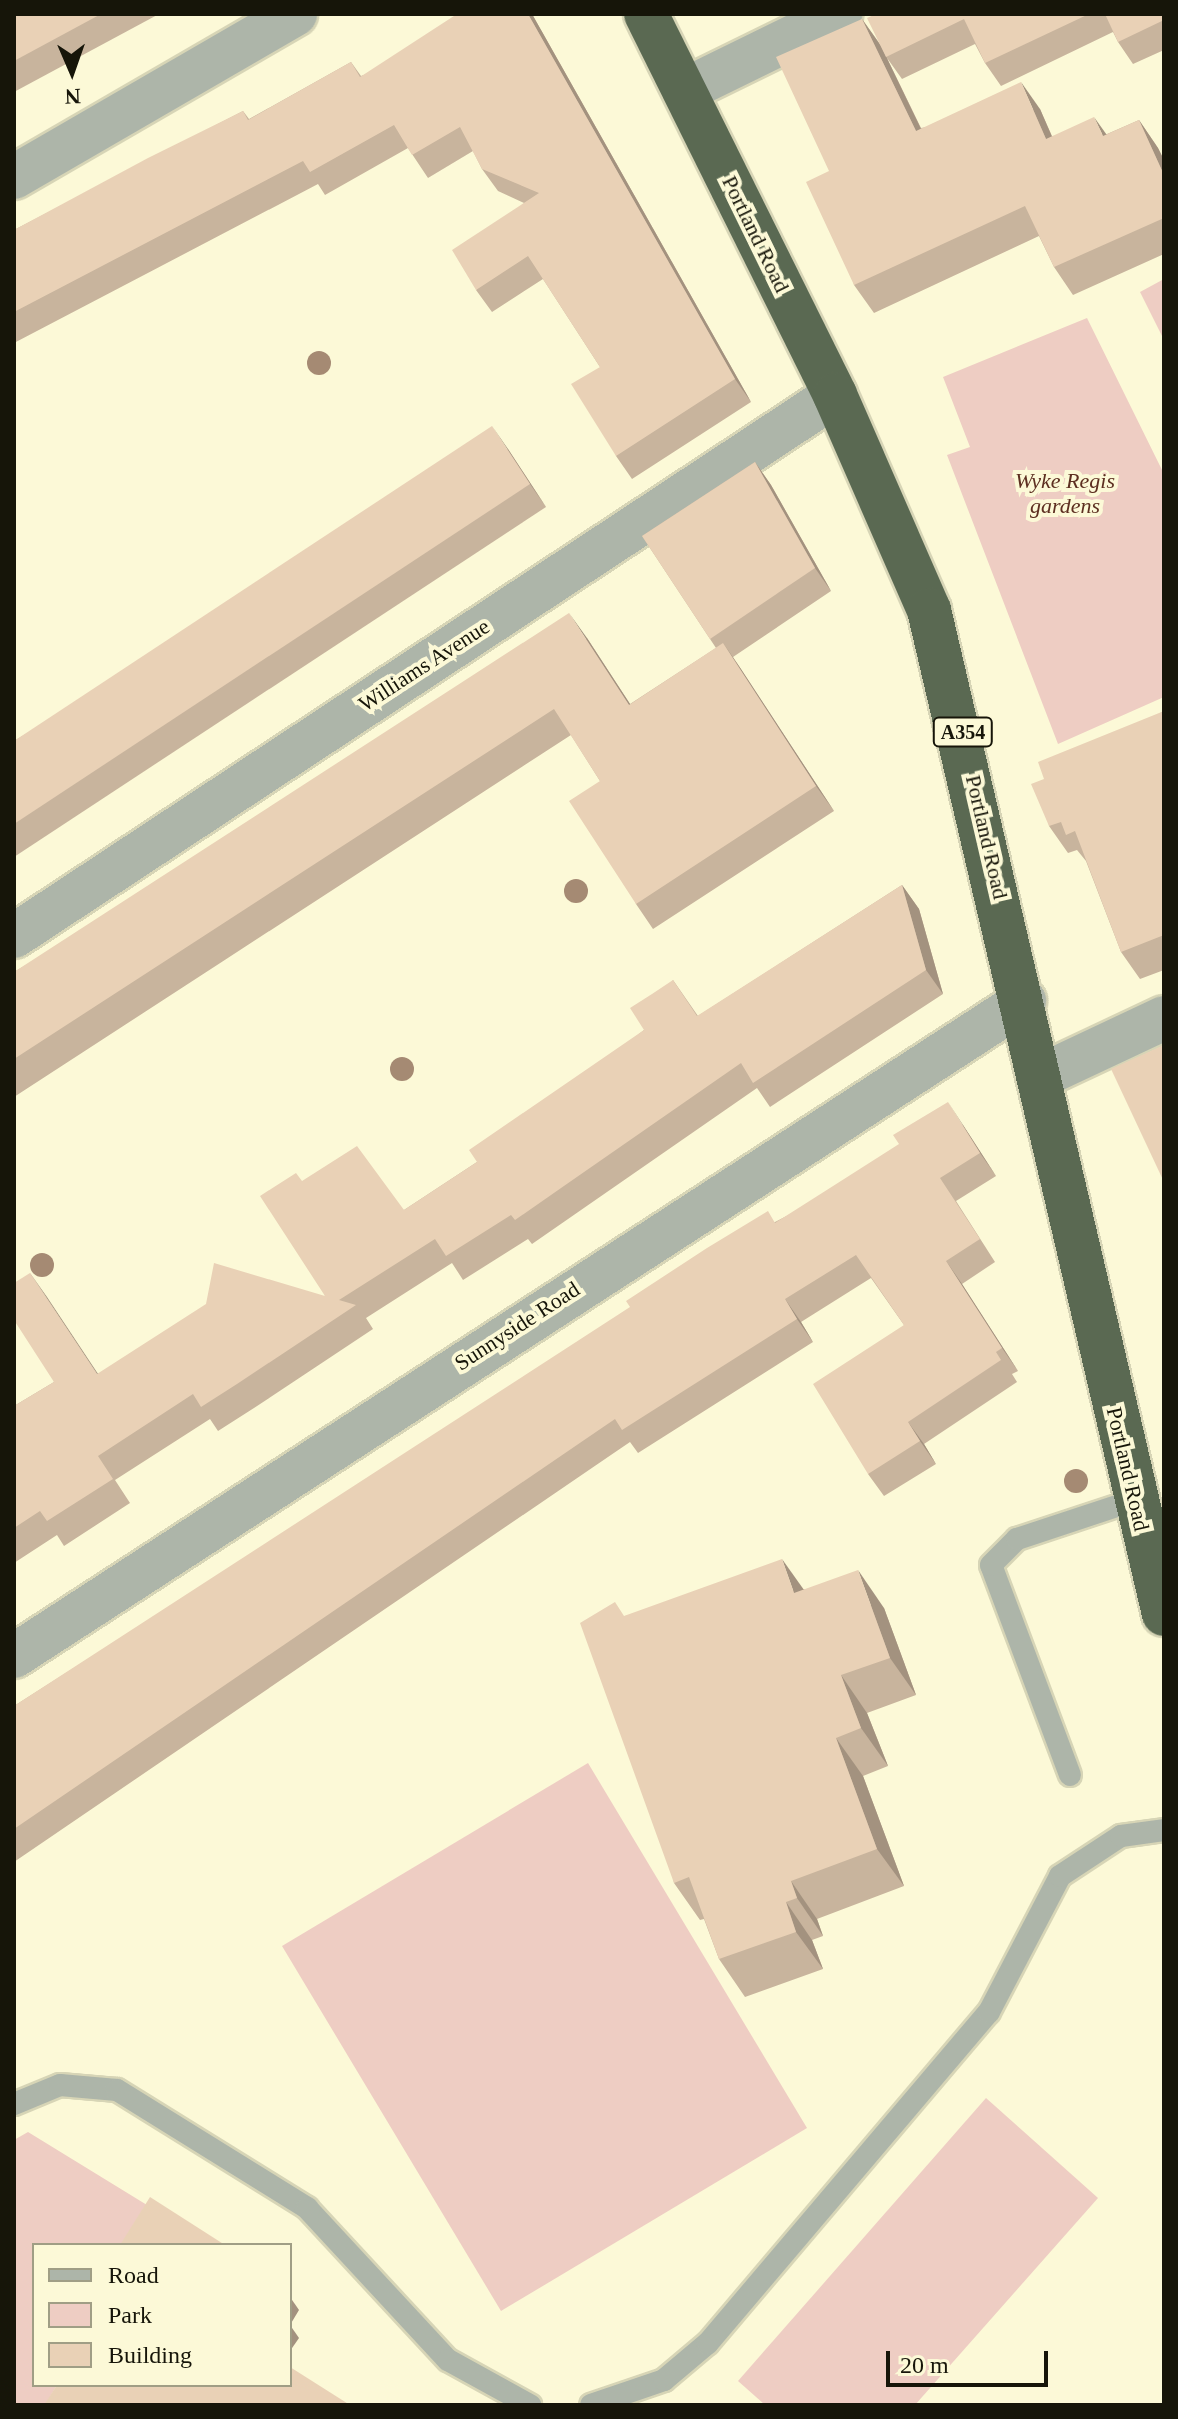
<!DOCTYPE html>
<html>
<head>
<meta charset="utf-8">
<style>
	body { margin:0 }
	#map { position:relative; width:1178px; height:2419px; overflow:hidden; background:#fcf9d7; font-family:"Times New Roman",serif }
	div>[style] { position:absolute }
	.green>* { inset:0; background:#eecdc3 }
	.roads { filter:drop-shadow(2px 0 #d7d5b6) drop-shadow(-2px 0 #d7d5b6) drop-shadow(0 2px #d7d5b6) drop-shadow(0 -2px #d7d5b6) }
	.lane>* { height:22px; margin:-11px; padding:0 11px; transform-origin:11px; border-radius:11px; background:#adb5a9 }
	.street>* { height:44px; margin:-22px; padding:0 22px; transform-origin:22px; border-radius:22px; background:#adb5a9 }
	.highway>* { height:44px; margin:-22px; padding:0 22px; transform-origin:22px; border-radius:22px; background:#5a6952 }
	.trees>* { width:24px; height:24px; margin:-12px; border-radius:50%; background:#a58a73 }
	.wall>* { inset:0; background:#c8b49d }
	.shaded-wall>* { inset:0; background:#a3927f }
	.building>* { inset:0; background:#e9d1b6 }
	span { translate:-50% -50%; white-space:nowrap; text-align:center; line-height:1.15; -webkit-text-stroke:8px #fcf9d7; paint-order:stroke }
	.shield-label span { padding:2px 6px; background:#fcf9d7; border:2px solid; border-radius:6px; -webkit-text-stroke-width:0 }
	.shield-label { font-size:20px; color:#161509; font-weight:700 }
	.street-label { font-size:22px; color:#161509 }
	.park-label { font-size:22px; color:#5d2f21; font-style:italic }
	.frame { position:absolute; inset:0; border:16px solid #161509; pointer-events:none }
	.legend { position:absolute; left:32px; top:2243px; width:260px; height:144px; box-sizing:border-box; background:#fcf9d7; border:2px solid #a09e85; margin:0; padding:10px 14px; list-style:none; font-size:24px; color:#161509 }
	.legend li { display:flex; align-items:center; gap:16px; height:40px }
	.legend b { width:40px; border:2px solid #a09e85 }
	.north { position:absolute; left:32px; top:32px; width:80px; height:80px; -webkit-text-stroke:6px #fcf9d7; paint-order:stroke; rotate:178deg; font-size:22px; font-weight:700; line-height:32px; text-align:center; color:#161509 }
	.north::after { content:''; display:block; margin:auto; width:28px; height:36px; background:#161509; clip-path:polygon(50% 0,100% 100%,50% 72%,0 100%) }
	.scale { position:absolute; left:886px; top:2351px; width:162px; height:36px; box-sizing:border-box; border:4px solid #161509; border-top:0; padding-left:10px; font-size:24px; line-height:28px; white-space:nowrap; color:#161509; -webkit-text-stroke:6px #fcf9d7; paint-order:stroke }
</style>
</head>
<body>
<div id="map">
	<div class="green">
		<i style="clip-path:polygon(1164px 279px,1164px 340px,1140px 292px)"></i>
		<i style="clip-path:polygon(1087px 318px,1164px 474px,1164px 697px,1058px 744px,947px 455px,970px 447px,943px 377px)"></i>
		<i style="clip-path:polygon(588px 1763px,807px 2128px,501px 2311px,282px 1946px)"></i>
		<i style="clip-path:polygon(986px 2098px,1098px 2198px,915px 2405px,765px 2405px,738px 2381px)"></i>
		<i style="clip-path:polygon(28px 2132px,160px 2213px,141px 2245px,34px 2245px,34px 2385px,57px 2385px,45px 2405px,14px 2405px,14px 2140px)"></i>
	</div>
	<div class="roads">
		<div class="lane">
			<i style="left:1070px;top:1775px;width:224px;rotate:-110.6deg"></i>
			<i style="left:991px;top:1565px;width:37px;rotate:-45deg"></i>
			<i style="left:1017px;top:1539px;width:124px;rotate:-18.3deg"></i>
			<i style="left:14px;top:2104px;width:50px;rotate:-22.4deg"></i>
			<i style="left:60px;top:2085px;width:57px;rotate:5deg"></i>
			<i style="left:117px;top:2090px;width:224px;rotate:31.8deg"></i>
			<i style="left:307px;top:2208px;width:207px;rotate:47.2deg"></i>
			<i style="left:448px;top:2360px;width:94px;rotate:28.8deg"></i>
			<i style="left:591px;top:2405px;width:77px;rotate:-18.9deg"></i>
			<i style="left:664px;top:2380px;width:57px;rotate:-40.1deg"></i>
			<i style="left:708px;top:2343px;width:434px;rotate:-49.7deg"></i>
			<i style="left:989px;top:2012px;width:153px;rotate:-62.4deg"></i>
			<i style="left:1060px;top:1876px;width:73px;rotate:-33.3deg"></i>
			<i style="left:1121px;top:1836px;width:43px;rotate:-7.9deg"></i>
		</div>
		<div class="street">
			<i style="left:685px;top:90px;width:173px;rotate:-26.1deg"></i>
			<i style="left:14px;top:177px;width:325px;rotate:-30.1deg"></i>
			<i style="left:14px;top:936px;width:983px;rotate:-33.38deg"></i>
			<i style="left:1041px;top:1076px;width:136px;rotate:-25.2deg"></i>
			<i style="left:14px;top:1656px;width:1204px;rotate:-32.96deg"></i>
		</div>
		<div class="highway">
			<i style="left:646px;top:14px;width:425px;rotate:63.6deg"></i>
			<i style="left:835px;top:395px;width:235px;rotate:66.4deg"></i>
			<i style="left:929px;top:610px;width:1031px;rotate:76.83deg"></i>
		</div>
	</div>
	<div class="trees">
		<i style="left:319px;top:363px"></i>
		<i style="left:576px;top:891px"></i>
		<i style="left:402px;top:1069px"></i>
		<i style="left:42px;top:1265px"></i>
		<i style="left:1076px;top:1481px"></i>
	</div>
	<div class="wall">
		<i style="clip-path:polygon(14px 14px,159px 14px,14px 92px)"></i>
		<i style="clip-path:polygon(532px 14px,751px 402px,632px 479px,616px 456px,600px 367px,543px 279px,492px 312px,476px 290px,524px 203px,498px 191px,482px 169px,473px 151px,428px 178px,408px 148px,325px 195px,318px 184px,14px 343px,14px 230px,243px 111px,249px 119px,351px 62px,361px 76px)"></i>
		<i style="clip-path:polygon(876px 14px,1164px 14px,1164px 50px,1133px 64px,1118px 42px,1113px 32px,1001px 86px,985px 63px,975px 44px,902px 79px,887px 58px,921px 128px,1040px 109px,1052px 136px,1107px 134px,1139px 120px,1158px 148px,1164px 160px,1164px 254px,1073px 295px,1054px 267px,1039px 236px,874px 313px,854px 285px,829px 171px,862px 19px,880px 44px)"></i>
		<i style="clip-path:polygon(508px 449px,546px 507px,14px 857px,14px 741px)"></i>
		<i style="clip-path:polygon(755px 462px,771px 485px,831px 591px,733px 657px,834px 811px,653px 929px,636px 904px,600px 781px,571px 735px,14px 1097px,14px 972px,587px 638px,630px 704px,716px 648px,642px 536px)"></i>
		<i style="clip-path:polygon(1164px 711px,1164px 970px,1140px 979px,1121px 952px,1086px 861px,1077px 850px,1068px 853px,1049px 826px,1044px 779px)"></i>
		<i style="clip-path:polygon(902px 885px,919px 909px,943px 994px,770px 1107px,757px 1088px,532px 1244px,528px 1239px,463px 1280px,452px 1263px,366px 1318px,373px 1329px,254px 1408px,218px 1431px,210px 1419px,115px 1480px,130px 1503px,64px 1546px,57px 1535px,14px 1563px,14px 1406px,54px 1382px,30px 1273px,97px 1374px,325px 1296px,302px 1181px,404px 1210px,477px 1162px,644px 1030px,673px 980px,698px 1016px)"></i>
		<i style="clip-path:polygon(963px 1125px,996px 1176px,956px 1201px,995px 1262px,962px 1284px,1018px 1371px,1012px 1374px,1017px 1382px,924px 1444px,936px 1464px,884px 1496px,868px 1474px,904px 1325px,871px 1278px,801px 1322px,813px 1342px,638px 1453px,630px 1442px,14px 1862px,14px 1706px,775px 1222px)"></i>
		<i style="clip-path:polygon(803px 1589px,884px 1608px,916px 1695px,867px 1713px,888px 1766px,863px 1776px,904px 1886px,817px 1919px,823px 1936px,812px 1940px,823px 1969px,745px 1997px,719px 1959px,704px 1919px,700px 1920px,674px 1883px,625px 1616px)"></i>
	</div>
	<div class="shaded-wall">
		<i style="clip-path:polygon(528px 14px,532px 14px,751px 402px,735px 379px)"></i>
		<i style="clip-path:polygon(862px 19px,881px 46px,935px 158px,916px 131px)"></i>
		<i style="clip-path:polygon(1021px 82px,1040px 109px,1065px 167px,1046px 139px)"></i>
		<i style="clip-path:polygon(1094px 117px,1114px 145px,1103px 136px)"></i>
		<i style="clip-path:polygon(1139px 120px,1158px 148px,1164px 160px,1164px 175px)"></i>
		<i style="clip-path:polygon(492px 426px,508px 449px,546px 507px,530px 484px)"></i>
		<i style="clip-path:polygon(755px 462px,771px 485px,831px 591px,815px 568px)"></i>
		<i style="clip-path:polygon(569px 613px,587px 638px,647px 730px,629px 705px)"></i>
		<i style="clip-path:polygon(723px 643px,741px 669px,834px 811px,816px 786px)"></i>
		<i style="clip-path:polygon(902px 885px,919px 909px,943px 994px,926px 970px)"></i>
		<i style="clip-path:polygon(948px 1102px,963px 1125px,996px 1176px,980px 1153px)"></i>
		<i style="clip-path:polygon(946px 1261px,962px 1284px,1018px 1371px,1002px 1348px)"></i>
		<i style="clip-path:polygon(30px 1273px,47px 1297px,114px 1398px,97px 1374px)"></i>
		<i style="clip-path:polygon(785px 1299px,801px 1322px,813px 1342px,797px 1319px)"></i>
		<i style="clip-path:polygon(908px 1422px,924px 1444px,936px 1464px,920px 1441px)"></i>
		<i style="clip-path:polygon(782px 1559px,809px 1597px,794px 1593px)"></i>
		<i style="clip-path:polygon(858px 1570px,884px 1608px,916px 1695px,890px 1658px)"></i>
		<i style="clip-path:polygon(841px 1675px,867px 1713px,888px 1766px,861px 1728px)"></i>
		<i style="clip-path:polygon(836px 1738px,863px 1776px,904px 1886px,877px 1849px)"></i>
		<i style="clip-path:polygon(791px 1881px,817px 1919px,823px 1936px,797px 1898px)"></i>
		<i style="clip-path:polygon(786px 1902px,812px 1940px,823px 1969px,796px 1932px)"></i>
		<i style="clip-path:polygon(290px 2297px,299px 2310px,290px 2325px)"></i>
		<i style="clip-path:polygon(290px 2325px,299px 2338px,290px 2351px)"></i>
	</div>
	<div class="building">
		<i style="clip-path:polygon(14px 14px,101px 14px,14px 61px)"></i>
		<i style="clip-path:polygon(457px 14px,528px 14px,735px 379px,616px 456px,571px 384px,600px 367px,528px 256px,476px 290px,452px 250px,539px 193px,482px 169px,460px 127px,412px 155px,394px 125px,310px 172px,303px 161px,14px 312px,14px 230px,148px 158px,243px 111px,248px 120px,351px 62px,360px 77px)"></i>
		<i style="clip-path:polygon(876px 14px,1089px 14px,985px 63px,964px 19px,886px 57px,867px 18px)"></i>
		<i style="clip-path:polygon(1105px 14px,1164px 14px,1164px 20px,1118px 42px)"></i>
		<i style="clip-path:polygon(862px 19px,916px 131px,1021px 82px,1046px 139px,1094px 117px,1103px 136px,1139px 120px,1164px 175px,1164px 218px,1054px 267px,1025px 206px,854px 285px,806px 182px,829px 171px,776px 57px)"></i>
		<i style="clip-path:polygon(492px 426px,530px 484px,14px 824px,14px 741px)"></i>
		<i style="clip-path:polygon(755px 462px,815px 568px,710px 639px,642px 536px)"></i>
		<i style="clip-path:polygon(569px 613px,629px 705px,723px 643px,816px 786px,636px 904px,569px 801px,600px 781px,554px 709px,14px 1059px,14px 972px)"></i>
		<i style="clip-path:polygon(1164px 711px,1164px 935px,1121px 952px,1075px 831px,1066px 835px,1061px 822px,1049px 826px,1031px 784px,1044px 779px,1038px 762px)"></i>
		<i style="clip-path:polygon(902px 885px,926px 970px,753px 1083px,741px 1063px,515px 1220px,511px 1215px,446px 1256px,435px 1239px,339px 1300px,356px 1305px,237px 1384px,201px 1407px,193px 1394px,98px 1456px,113px 1479px,47px 1521px,40px 1511px,14px 1528px,14px 1406px,54px 1382px,14px 1320px,14px 1283px,30px 1273px,97px 1374px,206px 1304px,214px 1263px,325px 1296px,260px 1196px,296px 1173px,302px 1181px,357px 1146px,404px 1210px,477px 1162px,469px 1150px,644px 1030px,630px 1008px,652px 994px,673px 980px,697px 1016px)"></i>
		<i style="clip-path:polygon(1164px 1045px,1164px 1182px,1111px 1069px)"></i>
		<i style="clip-path:polygon(948px 1102px,980px 1153px,940px 1178px,980px 1239px,946px 1261px,1002px 1348px,996px 1352px,1001px 1360px,908px 1422px,920px 1441px,868px 1474px,813px 1384px,904px 1325px,856px 1255px,785px 1299px,797px 1319px,622px 1430px,615px 1419px,14px 1829px,14px 1706px,630px 1307px,626px 1301px,707px 1248px,768px 1211px,775px 1223px,899px 1144px,893px 1135px)"></i>
		<i style="clip-path:polygon(782px 1559px,794px 1593px,858px 1570px,890px 1658px,841px 1675px,861px 1728px,836px 1738px,877px 1849px,791px 1881px,797px 1898px,786px 1902px,796px 1932px,719px 1959px,689px 1877px,674px 1883px,580px 1623px,615px 1602px,624px 1616px)"></i>
		<i style="clip-path:polygon(150px 2197px,225px 2245px,120px 2245px)"></i>
		<i style="clip-path:polygon(290px 2367px,350px 2405px,44px 2405px,57px 2385px,290px 2385px)"></i>
	</div>
	<div class="shield-label">
		<span style="left:963px;top:732px">A354</span>
	</div>
	<div class="street-label">
		<span style="left:756px;top:234px;rotate:64deg">Portland Road</span>
		<span style="left:424px;top:665px;rotate:-33deg">Williams Avenue</span>
		<span style="left:987px;top:837px;rotate:77deg">Portland Road</span>
		<span style="left:517px;top:1326px;rotate:-33deg">Sunnyside Road</span>
		<span style="left:1128px;top:1469px;rotate:77deg">Portland Road</span>
	</div>
	<div class="park-label">
		<span style="left:1065px;top:493px">Wyke Regis<br>gardens</span>
	</div>
	<div class="frame"></div>
	<ul class="legend">
	<li><b style="height:10px;background:#adb5a9"></b>Road</li>
	<li><b style="height:22px;background:#eecdc3"></b>Park</li>
	<li><b style="height:22px;background:#e9d1b6"></b>Building</li>
	</ul>
	<div class="north">N</div>
	<div class="scale">20 m</div>
</div>
</body>
</html>
